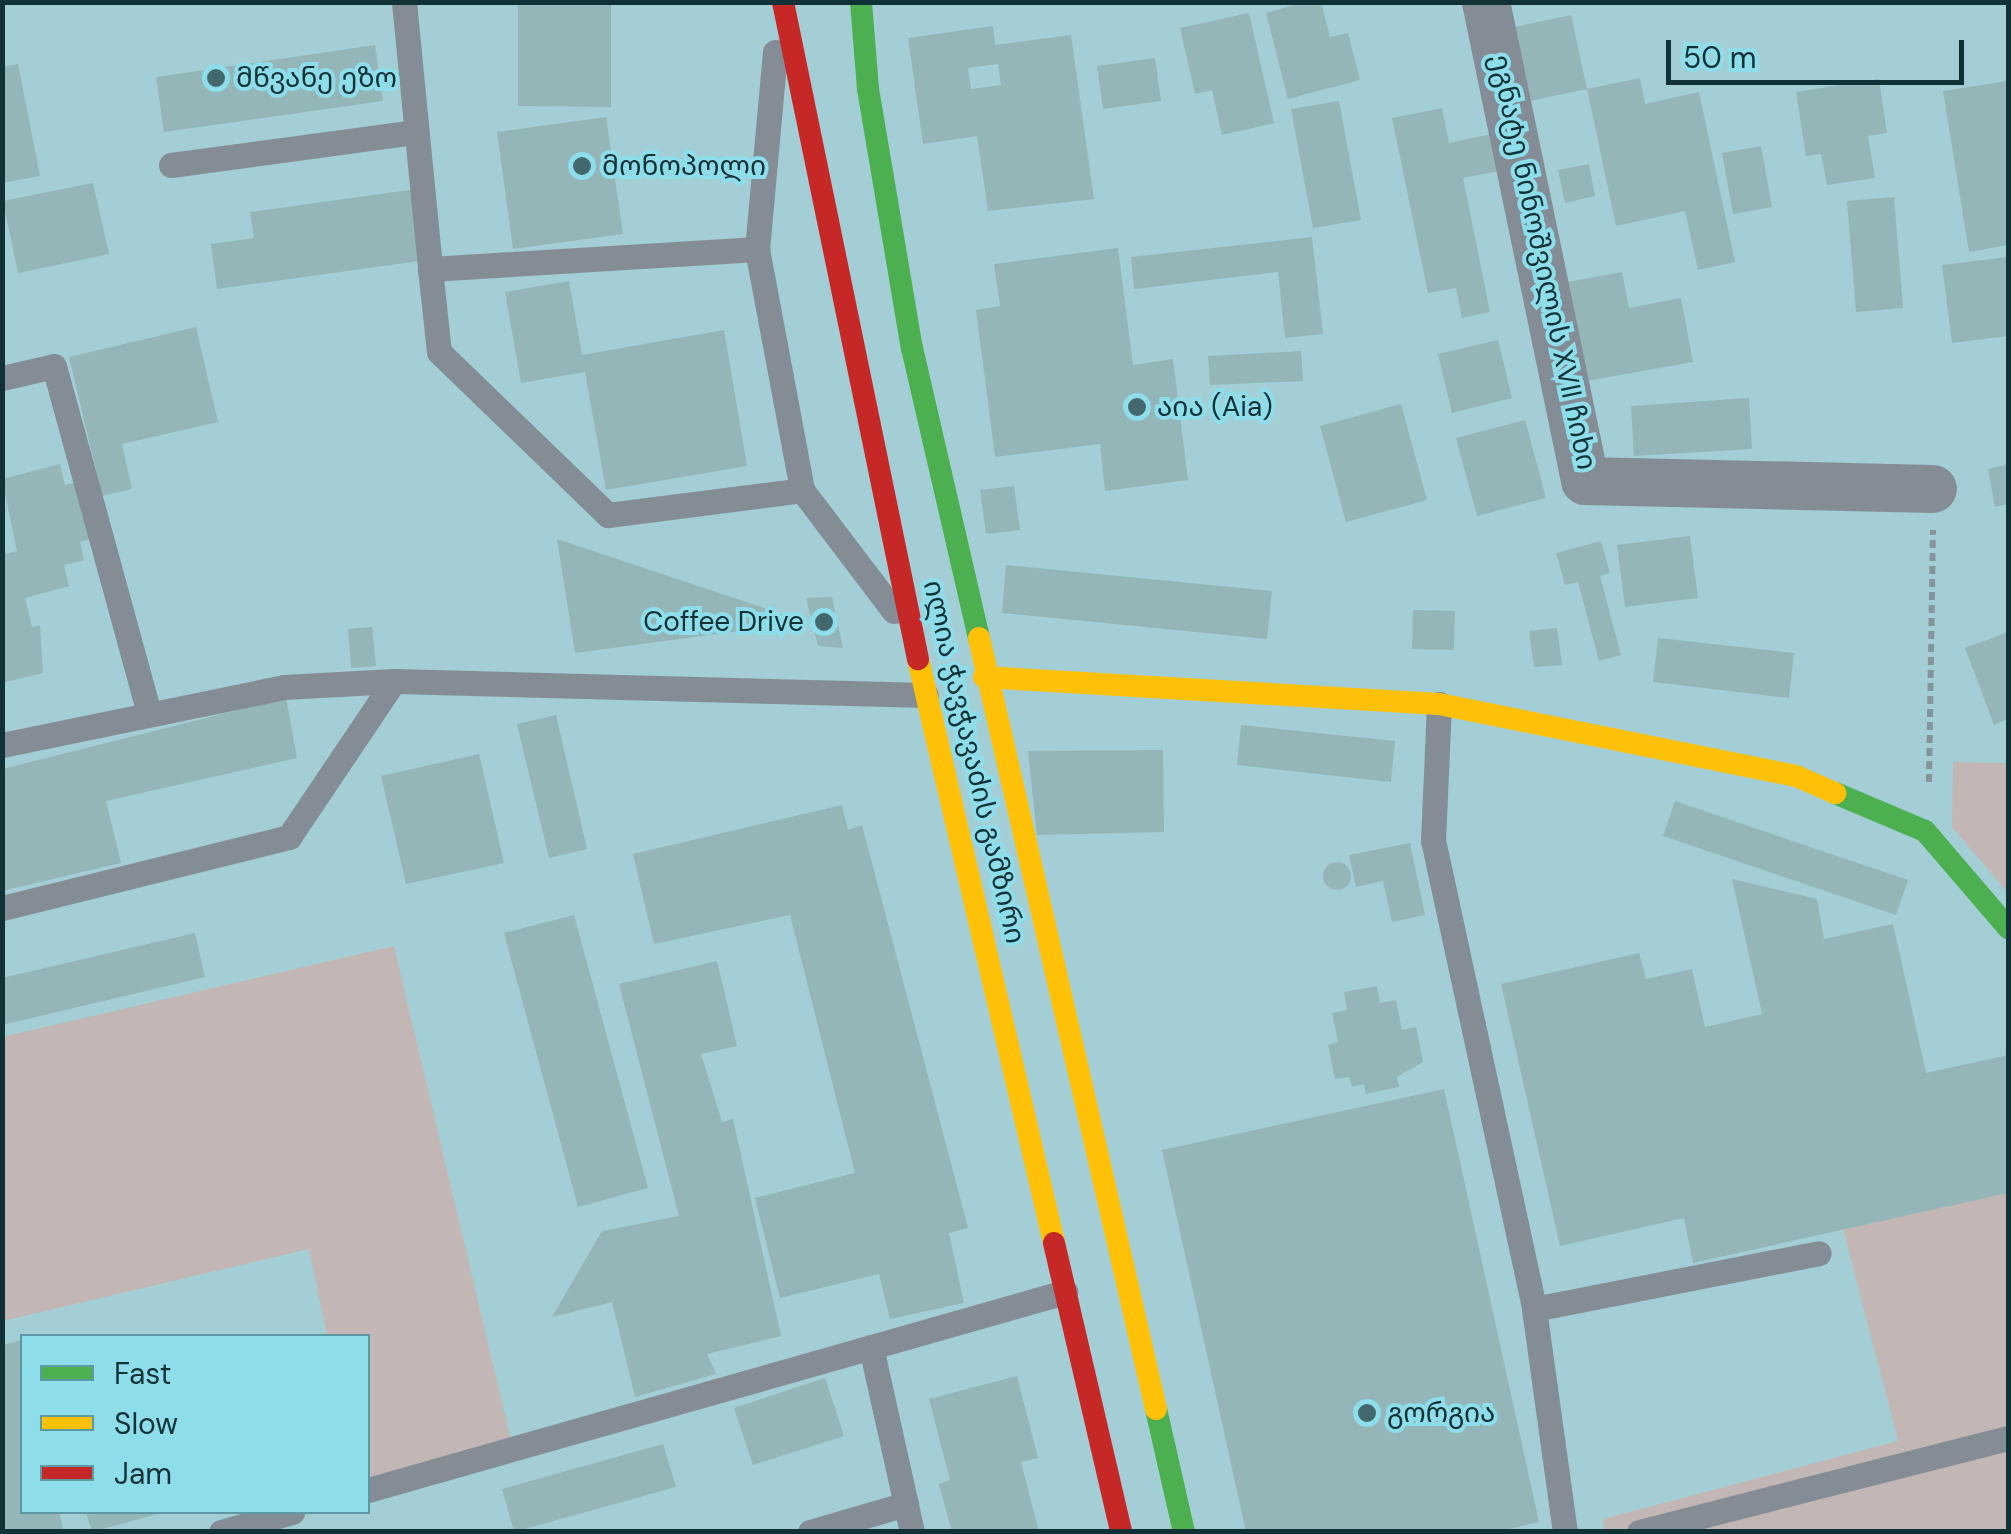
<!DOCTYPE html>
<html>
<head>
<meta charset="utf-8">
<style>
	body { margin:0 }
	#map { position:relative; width:2011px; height:1534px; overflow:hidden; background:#a3ced5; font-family:"DM Sans","Noto Sans Georgian",sans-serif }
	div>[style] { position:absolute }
	.green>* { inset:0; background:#c3b7b5 }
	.building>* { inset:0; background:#94b6b8 }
	.round { border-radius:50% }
	.path>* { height:6px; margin-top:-3px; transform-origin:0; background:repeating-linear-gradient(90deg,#84949a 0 8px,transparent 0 13px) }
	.lane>* { height:25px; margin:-12.5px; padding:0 12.5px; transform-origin:12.5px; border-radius:12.5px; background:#848d95 }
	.street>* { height:48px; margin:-24px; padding:0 24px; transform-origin:24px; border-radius:24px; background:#848d95 }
	.fast>* { height:22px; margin:-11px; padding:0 11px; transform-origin:11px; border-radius:11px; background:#4caf50 }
	.slow>* { height:22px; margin:-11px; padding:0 11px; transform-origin:11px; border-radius:11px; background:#ffc107 }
	.jam>* { height:22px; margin:-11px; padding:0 11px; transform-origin:11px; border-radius:11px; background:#c62828 }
	.dots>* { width:28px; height:28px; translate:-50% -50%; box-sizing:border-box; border:5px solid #8eddea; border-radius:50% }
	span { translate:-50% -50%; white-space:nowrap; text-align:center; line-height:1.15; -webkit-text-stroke:8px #8eddea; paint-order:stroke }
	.poi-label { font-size:28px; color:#103237 }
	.left { translate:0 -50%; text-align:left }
	.right { translate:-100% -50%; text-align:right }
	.street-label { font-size:28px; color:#103237 }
	.frame { position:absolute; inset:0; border:5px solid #103237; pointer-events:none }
	.legend { position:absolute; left:20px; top:1334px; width:350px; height:180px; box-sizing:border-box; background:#8eddea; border:2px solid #5c99a2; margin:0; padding:12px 18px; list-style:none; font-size:30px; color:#103237 }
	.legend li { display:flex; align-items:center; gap:20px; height:50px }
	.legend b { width:50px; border:2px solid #5c99a2 }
	.scale { position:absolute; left:1666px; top:40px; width:298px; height:45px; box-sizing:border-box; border:5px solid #103237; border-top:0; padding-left:12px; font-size:30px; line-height:35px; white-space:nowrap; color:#103237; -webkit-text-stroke:8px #8eddea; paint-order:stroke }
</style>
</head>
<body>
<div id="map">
	<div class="green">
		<i style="clip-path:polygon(1953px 762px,2008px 763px,2008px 893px,1952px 827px)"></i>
		<i style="clip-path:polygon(394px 946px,513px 1449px,368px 1490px,368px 1336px,327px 1336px,309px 1249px,3px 1321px,2px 1037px)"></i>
		<i style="clip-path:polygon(2008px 1187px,2008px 1531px,1605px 1532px,1603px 1519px,1898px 1441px,1841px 1221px)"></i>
	</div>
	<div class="building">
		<i style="clip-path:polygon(518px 2px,611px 2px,611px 107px,518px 106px)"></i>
		<i style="clip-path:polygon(1305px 2px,1321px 2px,1330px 37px,1348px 33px,1360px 80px,1288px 99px,1266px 13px)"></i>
		<i style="clip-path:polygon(1249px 13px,1274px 123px,1222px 135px,1212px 90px,1195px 94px,1180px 28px)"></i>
		<i style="clip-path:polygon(1571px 15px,1587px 89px,1516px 104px,1501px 30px)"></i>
		<i style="clip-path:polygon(evenodd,993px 26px,995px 45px,1071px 35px,1094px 199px,988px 211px,977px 136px,923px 144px,908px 38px,993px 26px,998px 64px,1001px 85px,971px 89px,968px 68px,998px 64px)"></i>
		<i style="clip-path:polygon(375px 45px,383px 101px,164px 132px,156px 77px)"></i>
		<i style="clip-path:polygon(1155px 58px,1161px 101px,1103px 109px,1097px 66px)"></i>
		<i style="clip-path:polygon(18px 64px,40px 176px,2px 183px,2px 67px)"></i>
		<i style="clip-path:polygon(1640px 78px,1645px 104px,1699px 92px,1735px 262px,1698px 270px,1685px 211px,1616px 226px,1587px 89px)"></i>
		<i style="clip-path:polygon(1879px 79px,1887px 133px,1868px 136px,1875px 178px,1827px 185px,1821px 154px,1806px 156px,1796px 92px)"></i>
		<i style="clip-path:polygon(2008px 81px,2008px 245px,1969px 252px,1943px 91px)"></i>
		<i style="clip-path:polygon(1339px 101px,1361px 220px,1313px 228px,1291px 109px)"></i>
		<i style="clip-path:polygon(1442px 108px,1449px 143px,1497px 133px,1504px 170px,1463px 178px,1490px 312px,1462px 318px,1456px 288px,1428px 293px,1392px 118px)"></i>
		<i style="clip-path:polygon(606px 117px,623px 234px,513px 249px,497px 132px)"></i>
		<i style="clip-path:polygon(1761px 146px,1772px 207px,1733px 214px,1722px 153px)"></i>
		<i style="clip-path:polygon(1589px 164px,1595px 196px,1565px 203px,1558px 170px)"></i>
		<i style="clip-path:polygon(93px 183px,109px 254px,18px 273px,3px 201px)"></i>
		<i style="clip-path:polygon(431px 187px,441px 258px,217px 289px,211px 244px,254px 238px,250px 212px)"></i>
		<i style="clip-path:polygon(1894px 197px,1903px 308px,1856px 312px,1847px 201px)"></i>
		<i style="clip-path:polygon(1312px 237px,1323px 334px,1285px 338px,1278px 272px,1134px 289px,1131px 257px)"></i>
		<i style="clip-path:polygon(1118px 248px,1133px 365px,1173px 359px,1188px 480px,1105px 491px,1100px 444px,995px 457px,976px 310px,1000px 306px,994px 264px)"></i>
		<i style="clip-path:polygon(2008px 257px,2008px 336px,1952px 343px,1942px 265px)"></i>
		<i style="clip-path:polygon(1622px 272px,1629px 308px,1681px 298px,1693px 362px,1575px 383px,1557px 284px)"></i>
		<i style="clip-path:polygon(569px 281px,582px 355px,724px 330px,747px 466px,606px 490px,585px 372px,521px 383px,505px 292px)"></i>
		<i style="clip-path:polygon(196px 327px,218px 422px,122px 444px,132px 489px,102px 496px,69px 357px)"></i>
		<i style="clip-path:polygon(1498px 340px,1512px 398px,1452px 413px,1438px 354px)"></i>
		<i style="clip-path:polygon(1301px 351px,1303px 381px,1210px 385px,1208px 356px)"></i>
		<i style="clip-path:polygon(1749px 398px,1752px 449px,1634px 456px,1631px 406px)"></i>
		<i style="clip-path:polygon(1401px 404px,1427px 500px,1346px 522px,1320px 426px)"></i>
		<i style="clip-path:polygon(1525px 420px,1546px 498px,1477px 516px,1456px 438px)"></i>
		<i style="clip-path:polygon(60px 464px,65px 485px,76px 482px,91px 539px,80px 542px,84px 560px,64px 565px,69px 586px,25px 598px,32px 627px,40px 625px,43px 673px,2px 683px,2px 555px,17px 551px,2px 479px)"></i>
		<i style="clip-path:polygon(2008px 464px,2008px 504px,1995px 507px,1988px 469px)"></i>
		<i style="clip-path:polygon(1014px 486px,1020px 530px,986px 534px,980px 490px)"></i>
		<i style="clip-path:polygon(1690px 536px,1698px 598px,1625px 607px,1617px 545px)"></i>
		<i style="clip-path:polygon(557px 539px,806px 622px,575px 653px)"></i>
		<i style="clip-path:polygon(1601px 541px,1610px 573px,1600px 576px,1621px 655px,1599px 661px,1578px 582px,1565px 585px,1556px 553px)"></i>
		<i style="clip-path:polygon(1006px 565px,1272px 591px,1267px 639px,1002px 613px)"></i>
		<i style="clip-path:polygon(832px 597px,843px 648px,818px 646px,806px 598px)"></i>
		<i style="clip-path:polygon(1413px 610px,1455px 611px,1454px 650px,1412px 649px)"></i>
		<i style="clip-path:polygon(372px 627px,376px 666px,351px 668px,348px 629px)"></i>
		<i style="clip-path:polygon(1557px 628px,1562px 665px,1534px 667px,1529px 631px)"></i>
		<i style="clip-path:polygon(2008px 632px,2008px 719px,1994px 725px,1965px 648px)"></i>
		<i style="clip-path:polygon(1658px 638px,1794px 653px,1789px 698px,1653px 682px)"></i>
		<i style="clip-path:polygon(286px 698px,297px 758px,106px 801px,121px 863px,2px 891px,2px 769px)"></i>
		<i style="clip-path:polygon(556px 715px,587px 849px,549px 858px,517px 724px)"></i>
		<i style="clip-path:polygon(1241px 725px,1395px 741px,1391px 782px,1237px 765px)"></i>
		<i style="clip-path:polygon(1163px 750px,1164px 832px,1037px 835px,1028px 751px)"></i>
		<i style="clip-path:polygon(479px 754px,504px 863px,406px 884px,381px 776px)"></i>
		<i style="clip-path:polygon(1675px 801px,1908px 880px,1896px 915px,1663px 836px)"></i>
		<i style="clip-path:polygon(842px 805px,848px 830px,862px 825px,968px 1228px,949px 1233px,964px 1303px,890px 1319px,879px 1274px,780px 1298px,755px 1198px,855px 1173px,790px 915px,654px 944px,633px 854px)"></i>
		<i style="clip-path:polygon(1410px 843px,1425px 915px,1392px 922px,1383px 881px,1356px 887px,1349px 855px)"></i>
		<i class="round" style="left:1323px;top:862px;width:28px;height:28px"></i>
		<i style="clip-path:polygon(1732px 879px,1817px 899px,1824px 939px,1893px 924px,1926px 1073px,2008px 1055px,2008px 1193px,1693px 1263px,1684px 1218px,1560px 1246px,1501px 984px,1639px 953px,1646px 979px,1692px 969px,1705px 1027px,1762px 1014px)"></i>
		<i style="clip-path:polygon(574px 915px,648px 1188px,578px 1207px,504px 933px)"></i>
		<i style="clip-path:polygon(195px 933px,205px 977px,2px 1025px,2px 978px)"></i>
		<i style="clip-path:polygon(717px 961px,737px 1046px,701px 1054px,722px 1122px,733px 1119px,781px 1336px,707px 1354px,716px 1374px,635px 1397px,612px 1302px,552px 1317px,602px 1231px,679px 1216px,619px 984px)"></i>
		<i style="clip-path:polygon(1377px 986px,1380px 1003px,1396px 1000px,1402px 1030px,1416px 1027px,1423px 1062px,1397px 1077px,1399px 1087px,1366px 1094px,1364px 1084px,1352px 1087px,1349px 1077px,1335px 1079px,1328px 1045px,1338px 1042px,1332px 1013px,1347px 1010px,1344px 992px)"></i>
		<i style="clip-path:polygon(1444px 1089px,1539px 1522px,1497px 1532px,1246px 1532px,1162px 1150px)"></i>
		<i style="clip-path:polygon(22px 1340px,22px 1512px,59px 1512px,64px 1532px,2px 1532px,2px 1345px)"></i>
		<i style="clip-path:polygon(1017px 1376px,1038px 1458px,1021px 1462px,1039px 1532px,952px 1532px,939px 1484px,950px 1480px,929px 1399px)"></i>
		<i style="clip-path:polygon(825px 1378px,844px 1436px,753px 1465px,734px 1408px)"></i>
		<i style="clip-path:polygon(663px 1444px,676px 1487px,514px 1532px,502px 1489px)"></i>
		<i style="clip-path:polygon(86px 1512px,160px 1512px,161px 1513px,92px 1532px)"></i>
	</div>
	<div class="path">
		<i style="left:1929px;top:782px;width:252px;rotate:-89.1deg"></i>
	</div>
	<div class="lane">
		<i style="left:404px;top:2px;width:268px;rotate:84.4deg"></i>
		<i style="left:430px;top:269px;width:328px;rotate:-3.5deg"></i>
		<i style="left:775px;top:52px;width:198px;rotate:95.2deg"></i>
		<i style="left:757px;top:249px;width:245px;rotate:79.4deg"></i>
		<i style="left:802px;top:490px;width:152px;rotate:52.8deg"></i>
		<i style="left:171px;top:165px;width:247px;rotate:-7.7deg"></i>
		<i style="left:430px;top:269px;width:83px;rotate:83.8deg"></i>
		<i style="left:439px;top:352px;width:235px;rotate:44deg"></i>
		<i style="left:608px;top:515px;width:196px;rotate:-7.3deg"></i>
		<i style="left:2px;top:378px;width:53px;rotate:-13deg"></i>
		<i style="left:54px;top:366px;width:361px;rotate:74.7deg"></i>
		<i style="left:1439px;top:704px;width:136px;rotate:92.5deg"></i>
		<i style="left:1433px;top:840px;width:480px;rotate:77.8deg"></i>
		<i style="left:1534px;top:1309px;width:225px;rotate:82.1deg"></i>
		<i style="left:2px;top:745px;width:288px;rotate:-11.6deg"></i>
		<i style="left:284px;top:687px;width:110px;rotate:-3.1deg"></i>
		<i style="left:394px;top:681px;width:532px;rotate:1.51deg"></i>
		<i style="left:2px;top:908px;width:296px;rotate:-13.9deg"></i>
		<i style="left:289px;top:837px;width:188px;rotate:-56.1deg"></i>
		<i style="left:1534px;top:1309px;width:290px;rotate:-11.1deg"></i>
		<i style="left:871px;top:1347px;width:189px;rotate:77.5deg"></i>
		<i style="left:368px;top:1490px;width:725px;rotate:-15.86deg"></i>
		<i style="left:221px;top:1532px;width:74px;rotate:-15.7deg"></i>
		<i style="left:810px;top:1532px;width:100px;rotate:-16.3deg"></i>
		<i style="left:1639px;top:1532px;width:381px;rotate:-14.3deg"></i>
	</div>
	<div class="street">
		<i style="left:1486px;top:2px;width:489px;rotate:78.3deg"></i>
		<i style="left:1585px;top:481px;width:348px;rotate:1.3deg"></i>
	</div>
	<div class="fast">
		<i style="left:861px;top:2px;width:87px;rotate:85.4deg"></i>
		<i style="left:868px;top:89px;width:263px;rotate:80.4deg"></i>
		<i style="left:912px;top:348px;width:298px;rotate:77deg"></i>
		<i style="left:1835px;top:793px;width:98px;rotate:22.9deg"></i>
		<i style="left:1925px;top:831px;width:128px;rotate:49.4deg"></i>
		<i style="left:1156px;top:1409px;width:126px;rotate:77.2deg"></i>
	</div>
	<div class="slow">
		<i style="left:979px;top:638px;width:791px;rotate:77.07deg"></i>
		<i style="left:918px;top:659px;width:600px;rotate:76.89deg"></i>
		<i style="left:984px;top:677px;width:456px;rotate:3.4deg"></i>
		<i style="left:1439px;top:704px;width:364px;rotate:11.4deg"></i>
		<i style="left:1796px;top:776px;width:43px;rotate:23.6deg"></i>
	</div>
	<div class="jam">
		<i style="left:783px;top:2px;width:671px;rotate:78.39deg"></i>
		<i style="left:1054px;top:1243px;width:297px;rotate:76.9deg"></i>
	</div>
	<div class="dots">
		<i style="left:216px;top:78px;background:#43696e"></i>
		<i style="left:582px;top:166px;background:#43696e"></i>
		<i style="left:1137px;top:407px;background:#43696e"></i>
		<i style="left:824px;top:622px;background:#43696e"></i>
		<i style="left:1367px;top:1413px;background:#43696e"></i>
	</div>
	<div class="poi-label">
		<span class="left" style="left:236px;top:78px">მწვანე ეზო</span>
		<span class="left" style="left:602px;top:166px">მონოპოლი</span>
		<span class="left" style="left:1157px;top:407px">აია (Aia)</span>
		<span class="right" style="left:804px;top:622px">Coffee Drive</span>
		<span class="left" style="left:1387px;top:1413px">გორგია</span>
	</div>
	<div class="street-label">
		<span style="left:1543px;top:262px;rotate:78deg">ეგნატე ნინოშვილის XVII ჩიხი</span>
		<span style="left:974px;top:762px;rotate:77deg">ილია ჭავჭავაძის გამზირი</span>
	</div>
	<div class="frame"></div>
	<ul class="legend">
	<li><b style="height:12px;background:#4caf50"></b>Fast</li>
	<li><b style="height:12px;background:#ffc107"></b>Slow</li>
	<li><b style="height:12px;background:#c62828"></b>Jam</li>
	</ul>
	<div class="scale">50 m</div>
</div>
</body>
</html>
